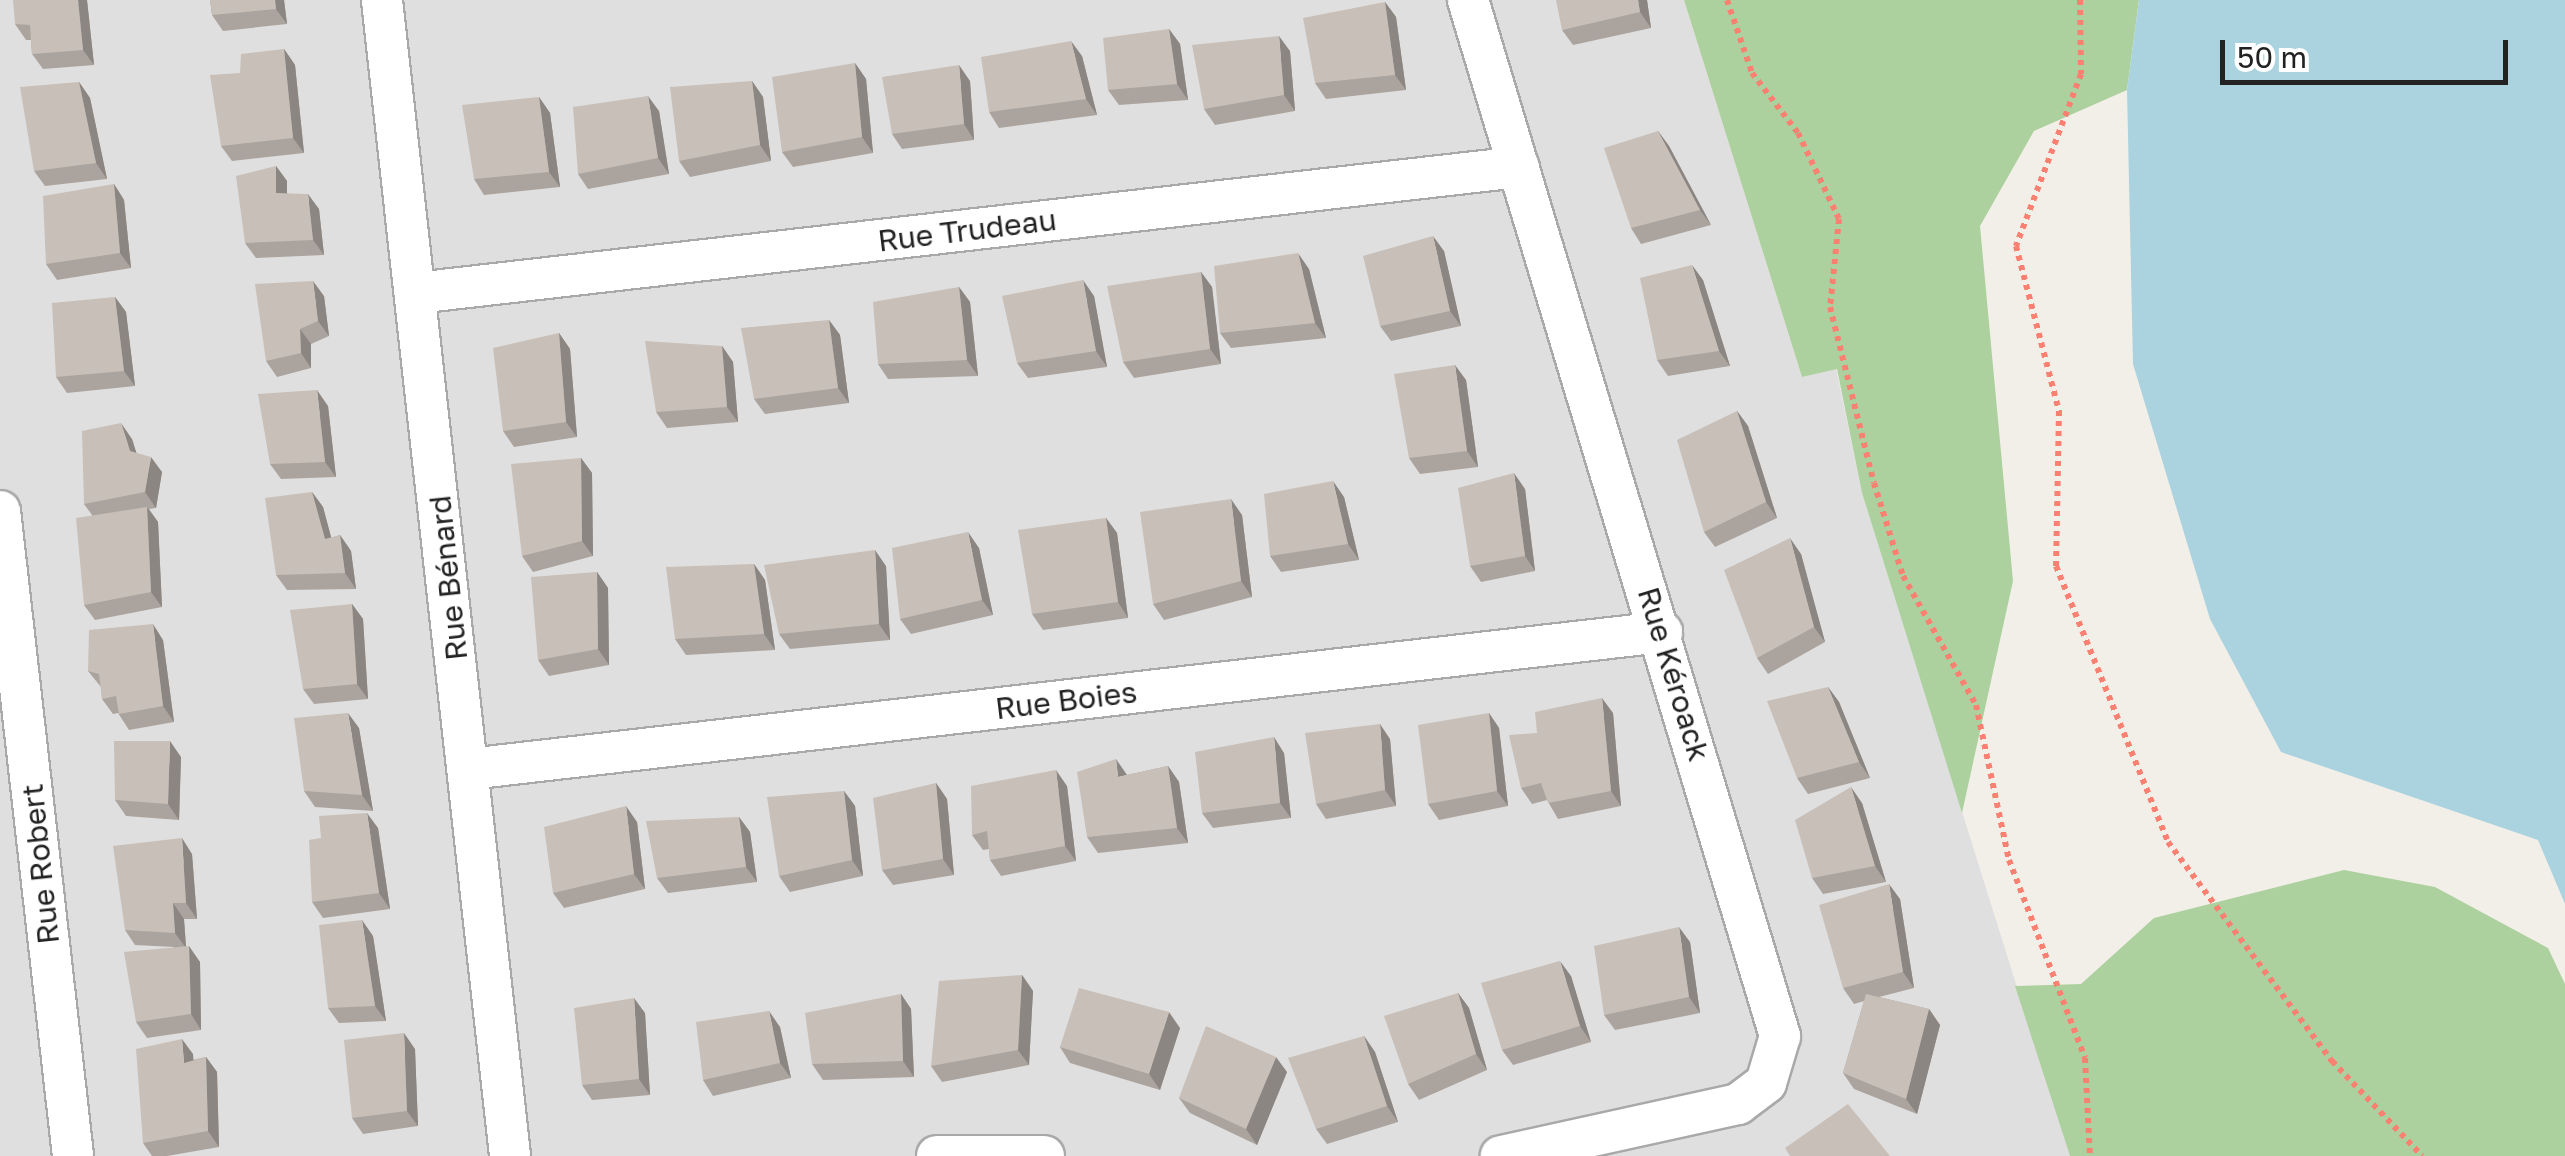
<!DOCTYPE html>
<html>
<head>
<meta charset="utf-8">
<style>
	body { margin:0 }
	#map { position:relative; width:2565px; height:1156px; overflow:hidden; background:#f2efe9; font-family:"Golos Text",sans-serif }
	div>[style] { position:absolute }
	.residential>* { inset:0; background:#e0dfdf }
	.forest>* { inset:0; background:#add19e }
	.water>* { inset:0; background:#aad3df }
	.path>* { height:6px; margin-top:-3px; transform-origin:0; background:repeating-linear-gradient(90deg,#fa8072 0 5px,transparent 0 10px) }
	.roads { filter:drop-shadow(2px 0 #a9a9a9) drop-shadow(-2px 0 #a9a9a9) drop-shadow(0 2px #a9a9a9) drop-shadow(0 -2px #a9a9a9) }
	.street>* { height:40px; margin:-20px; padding:0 20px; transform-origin:20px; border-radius:20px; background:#fff }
	.wall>* { inset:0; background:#aba49e }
	.shaded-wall>* { inset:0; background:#8b8681 }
	.building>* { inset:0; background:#c7bfb8 }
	span { translate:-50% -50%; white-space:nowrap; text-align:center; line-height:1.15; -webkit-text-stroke:8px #fff; paint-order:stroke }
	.street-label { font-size:30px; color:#222 }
	.scale { position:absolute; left:2220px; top:40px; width:288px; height:45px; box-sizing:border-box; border:5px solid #222; border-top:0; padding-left:12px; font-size:30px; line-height:35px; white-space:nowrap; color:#222; -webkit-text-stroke:8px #fff; paint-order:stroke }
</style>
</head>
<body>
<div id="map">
	<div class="residential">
		<i style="clip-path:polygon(0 0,1684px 0,1802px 377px,1836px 368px,1862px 493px,2070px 1156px,0 1156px)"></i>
	</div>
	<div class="forest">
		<i style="clip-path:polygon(1684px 0,2139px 0,2127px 90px,2034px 131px,1980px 226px,2013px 581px,1962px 813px,1862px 493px,1837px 369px,1802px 377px)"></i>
		<i style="clip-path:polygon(2344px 870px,2435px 887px,2548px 948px,2565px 984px,2565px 1156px,2070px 1156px,2015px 986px,2081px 984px,2154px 918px)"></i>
	</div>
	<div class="water">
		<i style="clip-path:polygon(2139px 0,2565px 0,2565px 904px,2538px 840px,2281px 752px,2210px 619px,2133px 364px,2127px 90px)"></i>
	</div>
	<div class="path">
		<i style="left:1727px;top:0;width:77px;rotate:71.1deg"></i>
		<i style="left:1752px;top:73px;width:76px;rotate:52.5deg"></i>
		<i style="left:1798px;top:133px;width:95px;rotate:64.5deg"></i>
		<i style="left:1839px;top:219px;width:88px;rotate:95.8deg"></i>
		<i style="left:1830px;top:307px;width:181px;rotate:76deg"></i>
		<i style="left:1874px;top:483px;width:97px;rotate:72.7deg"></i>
		<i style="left:1903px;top:576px;width:148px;rotate:60.5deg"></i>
		<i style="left:1976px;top:705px;width:158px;rotate:78deg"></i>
		<i style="left:2009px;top:860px;width:212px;rotate:69deg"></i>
		<i style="left:2085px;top:1058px;width:98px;rotate:87.1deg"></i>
		<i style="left:2080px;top:0;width:74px;rotate:89.2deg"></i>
		<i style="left:2081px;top:74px;width:184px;rotate:110.7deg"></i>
		<i style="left:2016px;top:246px;width:171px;rotate:75.4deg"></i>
		<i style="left:2059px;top:411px;width:155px;rotate:91.1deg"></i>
		<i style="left:2056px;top:566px;width:298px;rotate:67.9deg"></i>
		<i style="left:2168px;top:842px;width:274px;rotate:53.2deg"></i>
		<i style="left:2332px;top:1061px;width:131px;rotate:46.5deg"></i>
	</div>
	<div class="roads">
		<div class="street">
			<i style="left:382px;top:0;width:1163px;rotate:83.68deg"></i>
			<i style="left:1468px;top:0;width:1082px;rotate:73.24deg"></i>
			<i style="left:1780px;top:1036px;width:49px;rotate:106.6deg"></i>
			<i style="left:1766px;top:1083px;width:35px;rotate:143deg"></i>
			<i style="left:1738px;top:1104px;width:243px;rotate:167.6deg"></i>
			<i style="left:416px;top:293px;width:1110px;rotate:-6.52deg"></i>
			<i style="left:0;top:511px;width:649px;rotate:83.54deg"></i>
			<i style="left:469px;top:769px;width:1201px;rotate:-6.55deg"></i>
			<i style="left:937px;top:1156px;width:107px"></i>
		</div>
	</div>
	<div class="wall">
		<i style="clip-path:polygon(87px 0,94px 65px,43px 69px,32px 54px,31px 40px,26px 40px,15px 24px)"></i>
		<i style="clip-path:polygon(210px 0,284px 0,287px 24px,223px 31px,212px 15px)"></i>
		<i style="clip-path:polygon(1647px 0,1651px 28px,1573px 45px,1562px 30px)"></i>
		<i style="clip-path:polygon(1385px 2px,1396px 17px,1406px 90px,1326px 99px,1315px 83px)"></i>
		<i style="clip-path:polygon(1169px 29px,1180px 44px,1188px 100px,1119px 105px,1108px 90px)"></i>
		<i style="clip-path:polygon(284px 49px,295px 65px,304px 153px,232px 161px,221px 146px,240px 73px)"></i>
		<i style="clip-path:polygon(1290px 51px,1295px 111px,1215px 125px,1204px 109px)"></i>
		<i style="clip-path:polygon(1082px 56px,1097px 115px,999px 128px,989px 112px)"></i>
		<i style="clip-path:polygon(855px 63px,866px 79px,873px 153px,793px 167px,782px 152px)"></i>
		<i style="clip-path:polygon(752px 81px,763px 97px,771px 161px,690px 177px,679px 161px)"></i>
		<i style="clip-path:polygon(970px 81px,974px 140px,902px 149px,892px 134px)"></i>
		<i style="clip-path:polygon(79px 82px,90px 98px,107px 179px,45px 186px,34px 171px)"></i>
		<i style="clip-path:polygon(539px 97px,550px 113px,560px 187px,484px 195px,474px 179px)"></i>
		<i style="clip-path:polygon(659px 111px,669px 174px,588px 189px,578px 174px)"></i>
		<i style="clip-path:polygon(1658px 131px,1669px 146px,1711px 225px,1641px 244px,1631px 228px)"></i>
		<i style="clip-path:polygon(276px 166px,287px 181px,287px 193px,319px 209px,324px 255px,256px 258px,245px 243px)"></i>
		<i style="clip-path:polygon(114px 184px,124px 200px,131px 268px,57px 280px,46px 264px)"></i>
		<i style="clip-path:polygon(1444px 251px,1461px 326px,1391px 341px,1380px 326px)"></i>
		<i style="clip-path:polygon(1309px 269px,1326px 338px,1231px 348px,1220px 333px)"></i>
		<i style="clip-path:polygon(1201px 272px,1212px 287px,1221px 364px,1134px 378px,1123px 362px)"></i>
		<i style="clip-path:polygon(1703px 280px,1730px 366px,1668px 376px,1657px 360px)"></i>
		<i style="clip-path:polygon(959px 287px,970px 302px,978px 376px,888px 379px,878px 364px)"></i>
		<i style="clip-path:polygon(324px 296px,329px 336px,311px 344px,311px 368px,277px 377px,266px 361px)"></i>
		<i style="clip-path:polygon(1094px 296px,1107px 367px,1028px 378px,1017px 363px)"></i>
		<i style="clip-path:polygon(115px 297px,126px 312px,135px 386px,67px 393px,56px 377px)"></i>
		<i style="clip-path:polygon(829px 320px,840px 335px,849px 403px,765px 414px,754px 399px)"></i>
		<i style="clip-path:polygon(559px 333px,570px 349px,577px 437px,514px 447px,503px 431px)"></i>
		<i style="clip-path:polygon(722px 346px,733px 362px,738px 422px,667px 428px,656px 412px)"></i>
		<i style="clip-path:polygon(1466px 380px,1478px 467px,1420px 474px,1409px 458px)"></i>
		<i style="clip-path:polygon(328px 406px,336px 477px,281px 479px,270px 464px)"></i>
		<i style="clip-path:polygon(1737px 411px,1748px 426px,1777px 518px,1715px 547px,1704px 532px)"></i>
		<i style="clip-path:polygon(132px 439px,136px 453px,162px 472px,156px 508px,149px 509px,158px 522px,162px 607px,95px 620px,84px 605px,92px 515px,84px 504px)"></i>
		<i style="clip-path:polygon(581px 458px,592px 473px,593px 556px,533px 572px,522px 556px)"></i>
		<i style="clip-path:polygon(1525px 489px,1535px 571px,1481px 582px,1470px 566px)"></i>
		<i style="clip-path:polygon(312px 492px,323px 507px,331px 538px,340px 535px,351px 551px,356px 589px,287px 590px,276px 575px)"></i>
		<i style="clip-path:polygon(1344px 497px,1359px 560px,1281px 572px,1270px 556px)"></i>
		<i style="clip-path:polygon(1242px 515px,1252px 597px,1164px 620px,1153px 604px)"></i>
		<i style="clip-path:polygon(1106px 518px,1117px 533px,1128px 618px,1043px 630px,1032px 614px)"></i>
		<i style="clip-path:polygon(979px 548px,993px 615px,911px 634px,900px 619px)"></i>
		<i style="clip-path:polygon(1801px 554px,1825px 642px,1768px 674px,1757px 658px)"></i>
		<i style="clip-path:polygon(754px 564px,765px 580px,775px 650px,686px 655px,675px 639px)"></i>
		<i style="clip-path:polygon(886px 566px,890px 640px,790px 649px,779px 634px)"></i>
		<i style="clip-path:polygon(597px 572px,608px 588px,609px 665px,549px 676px,538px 660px)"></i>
		<i style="clip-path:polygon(352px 604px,363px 619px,368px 699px,314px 704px,303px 689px)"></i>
		<i style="clip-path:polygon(163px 640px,174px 722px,129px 730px,118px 713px,113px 714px,102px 699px,101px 687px,88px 671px)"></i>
		<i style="clip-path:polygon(1828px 687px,1839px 702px,1870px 778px,1808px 794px,1797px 778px)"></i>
		<i style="clip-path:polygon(1489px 713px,1499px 728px,1508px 806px,1439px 820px,1428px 804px)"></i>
		<i style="clip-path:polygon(1613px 713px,1621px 806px,1558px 819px,1547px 800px,1532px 804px,1521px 788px,1537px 733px)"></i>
		<i style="clip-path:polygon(359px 728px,373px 811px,315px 807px,304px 791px)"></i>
		<i style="clip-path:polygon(1390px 739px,1396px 806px,1326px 819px,1316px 804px)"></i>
		<i style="clip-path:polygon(1284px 753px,1291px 818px,1213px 828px,1202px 813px)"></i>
		<i style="clip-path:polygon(181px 757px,179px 820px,126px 816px,115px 800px)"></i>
		<i style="clip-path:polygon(1168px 766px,1179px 782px,1188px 843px,1098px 853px,1087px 837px,1127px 775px)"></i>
		<i style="clip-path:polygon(936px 783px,947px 799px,954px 875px,893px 885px,882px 870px)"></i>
		<i style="clip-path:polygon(1067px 786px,1076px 861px,1001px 876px,990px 860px,989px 849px,983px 850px,972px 835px)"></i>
		<i style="clip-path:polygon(844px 791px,855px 806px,863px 876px,790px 892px,779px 876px)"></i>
		<i style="clip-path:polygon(1862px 803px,1886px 882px,1823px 894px,1812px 878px)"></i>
		<i style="clip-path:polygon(739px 817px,750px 832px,757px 882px,668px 893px,657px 878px)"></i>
		<i style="clip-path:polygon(637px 822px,645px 889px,564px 908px,553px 893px)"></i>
		<i style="clip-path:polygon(378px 828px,390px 909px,323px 918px,312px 902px)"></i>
		<i style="clip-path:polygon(192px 854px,197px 919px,184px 919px,186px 946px,200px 962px,201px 1030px,147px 1038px,136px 1022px,174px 947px,135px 945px,125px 930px)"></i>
		<i style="clip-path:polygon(1900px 899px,1914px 988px,1879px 997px,1929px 1009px,1940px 1025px,1917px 1114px,1854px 1089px,1843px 1073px,1864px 1001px,1854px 1004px,1843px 988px)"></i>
		<i style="clip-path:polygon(373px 936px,386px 1021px,339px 1023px,328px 1008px)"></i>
		<i style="clip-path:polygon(1690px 942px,1700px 1013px,1615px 1030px,1604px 1015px)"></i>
		<i style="clip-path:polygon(1022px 975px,1033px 991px,1029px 1065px,942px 1082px,931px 1066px)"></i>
		<i style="clip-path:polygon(1571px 976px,1591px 1042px,1513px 1065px,1502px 1050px)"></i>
		<i style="clip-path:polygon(1458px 993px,1469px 1008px,1487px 1070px,1419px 1100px,1408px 1084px)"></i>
		<i style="clip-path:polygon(901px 994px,911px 1009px,914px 1077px,823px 1080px,812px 1064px)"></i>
		<i style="clip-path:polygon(645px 1013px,650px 1095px,592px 1100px,582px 1085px)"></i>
		<i style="clip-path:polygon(780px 1027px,791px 1078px,713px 1096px,703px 1080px)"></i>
		<i style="clip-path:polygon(1180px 1028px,1160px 1090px,1070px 1063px,1060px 1047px)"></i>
		<i style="clip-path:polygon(1364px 1036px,1375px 1052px,1398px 1122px,1327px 1144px,1316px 1129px)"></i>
		<i style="clip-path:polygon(415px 1049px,418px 1126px,363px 1134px,352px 1118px)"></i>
		<i style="clip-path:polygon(193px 1054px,193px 1060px,206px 1057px,217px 1072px,219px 1147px,167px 1156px,152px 1156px,143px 1143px)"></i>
		<i style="clip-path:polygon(1287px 1072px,1257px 1145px,1190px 1113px,1179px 1098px)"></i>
	</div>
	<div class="shaded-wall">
		<i style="clip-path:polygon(78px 0,87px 0,94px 65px,83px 50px)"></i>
		<i style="clip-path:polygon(275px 0,284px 0,287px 24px,276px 9px)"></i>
		<i style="clip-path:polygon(1638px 0,1647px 0,1651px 28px,1640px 12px)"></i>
		<i style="clip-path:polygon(1385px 2px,1396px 17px,1406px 90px,1395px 75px)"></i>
		<i style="clip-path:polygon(1169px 29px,1180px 44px,1188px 100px,1177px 84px)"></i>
		<i style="clip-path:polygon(1279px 36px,1290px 51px,1295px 111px,1284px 95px)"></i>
		<i style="clip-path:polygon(1071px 41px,1082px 56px,1097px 115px,1086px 99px)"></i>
		<i style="clip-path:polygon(284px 49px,295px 65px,304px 153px,293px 138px)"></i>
		<i style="clip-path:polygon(855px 63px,866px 79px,873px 153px,862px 137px)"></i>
		<i style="clip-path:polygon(959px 65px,970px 81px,974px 140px,964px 124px)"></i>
		<i style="clip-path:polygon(752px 81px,763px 97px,771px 161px,760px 145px)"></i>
		<i style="clip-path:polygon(79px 82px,90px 98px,107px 179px,96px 163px)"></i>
		<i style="clip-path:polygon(648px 96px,659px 111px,669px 174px,658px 158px)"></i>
		<i style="clip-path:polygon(539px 97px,550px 113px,560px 187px,549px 172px)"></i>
		<i style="clip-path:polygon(1658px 131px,1669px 146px,1711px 225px,1700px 210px)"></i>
		<i style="clip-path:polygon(276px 166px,287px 181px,287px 208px,276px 193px)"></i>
		<i style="clip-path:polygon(114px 184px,124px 200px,131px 268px,120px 253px)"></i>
		<i style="clip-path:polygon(308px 194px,319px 209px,324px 255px,313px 240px)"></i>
		<i style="clip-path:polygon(1433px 236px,1444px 251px,1461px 326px,1450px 311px)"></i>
		<i style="clip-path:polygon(1298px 253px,1309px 269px,1326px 338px,1315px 323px)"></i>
		<i style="clip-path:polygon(1692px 265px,1703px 280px,1730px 366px,1719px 351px)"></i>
		<i style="clip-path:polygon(1201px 272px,1212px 287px,1221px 364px,1210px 349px)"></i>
		<i style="clip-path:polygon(1083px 280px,1094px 296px,1107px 367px,1096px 351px)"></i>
		<i style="clip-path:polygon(313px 281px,324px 296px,329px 336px,318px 321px)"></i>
		<i style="clip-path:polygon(959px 287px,970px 302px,978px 376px,967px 360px)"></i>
		<i style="clip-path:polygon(115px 297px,126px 312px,135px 386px,124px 371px)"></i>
		<i style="clip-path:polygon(829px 320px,840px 335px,849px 403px,838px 388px)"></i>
		<i style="clip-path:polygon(300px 329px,311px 344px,311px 368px,301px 353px)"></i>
		<i style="clip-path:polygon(559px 333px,570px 349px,577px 437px,566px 422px)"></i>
		<i style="clip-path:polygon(722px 346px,733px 362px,738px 422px,727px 407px)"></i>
		<i style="clip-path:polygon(1455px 365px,1466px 380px,1478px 467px,1467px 451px)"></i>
		<i style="clip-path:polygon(317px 390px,328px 406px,336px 477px,325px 462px)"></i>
		<i style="clip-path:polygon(1737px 411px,1748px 426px,1777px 518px,1766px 502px)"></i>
		<i style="clip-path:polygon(121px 423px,132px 439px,141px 467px,130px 451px)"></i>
		<i style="clip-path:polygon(151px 457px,162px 472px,156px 508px,145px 492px)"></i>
		<i style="clip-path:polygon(581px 458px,592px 473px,593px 556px,582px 541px)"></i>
		<i style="clip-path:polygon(1514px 473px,1525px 489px,1535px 571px,1525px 556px)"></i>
		<i style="clip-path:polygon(1333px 481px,1344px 497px,1359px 560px,1348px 544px)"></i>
		<i style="clip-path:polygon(312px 492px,323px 507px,336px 555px,325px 539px)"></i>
		<i style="clip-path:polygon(1231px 499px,1242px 515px,1252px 597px,1241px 581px)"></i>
		<i style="clip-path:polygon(147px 507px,158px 522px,162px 607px,151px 592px)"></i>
		<i style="clip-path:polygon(1106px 518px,1117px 533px,1128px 618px,1118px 602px)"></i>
		<i style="clip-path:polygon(968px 532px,979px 548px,993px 615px,982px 600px)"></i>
		<i style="clip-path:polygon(340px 535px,351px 551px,356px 589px,345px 573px)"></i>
		<i style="clip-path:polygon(1790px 538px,1801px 554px,1825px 642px,1814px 627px)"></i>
		<i style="clip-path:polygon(875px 550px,886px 566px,890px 640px,879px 624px)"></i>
		<i style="clip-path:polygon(754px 564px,765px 580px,775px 650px,764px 634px)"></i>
		<i style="clip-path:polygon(597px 572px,608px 588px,609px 665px,598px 649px)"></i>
		<i style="clip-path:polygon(352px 604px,363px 619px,368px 699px,357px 684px)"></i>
		<i style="clip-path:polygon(153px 624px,163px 640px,174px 722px,163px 706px)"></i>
		<i style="clip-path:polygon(1828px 687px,1839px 702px,1870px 778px,1859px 762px)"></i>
		<i style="clip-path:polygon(1602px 698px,1613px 713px,1621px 806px,1611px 791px)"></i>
		<i style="clip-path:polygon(348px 713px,359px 728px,373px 811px,362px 795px)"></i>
		<i style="clip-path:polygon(1489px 713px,1499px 728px,1508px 806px,1497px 791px)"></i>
		<i style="clip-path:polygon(1380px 724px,1390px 739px,1396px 806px,1385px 790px)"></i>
		<i style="clip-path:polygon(1274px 737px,1284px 753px,1291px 818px,1280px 803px)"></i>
		<i style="clip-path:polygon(170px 741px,181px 757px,179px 820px,168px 804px)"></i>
		<i style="clip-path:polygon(1116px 759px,1127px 775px,1118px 777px)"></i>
		<i style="clip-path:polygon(1168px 766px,1179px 782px,1188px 843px,1177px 828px)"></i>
		<i style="clip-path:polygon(1056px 770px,1067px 786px,1076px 861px,1065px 846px)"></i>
		<i style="clip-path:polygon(936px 783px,947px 799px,954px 875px,943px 859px)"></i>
		<i style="clip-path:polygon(1851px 787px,1862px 803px,1886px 882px,1875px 866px)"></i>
		<i style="clip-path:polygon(844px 791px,855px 806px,863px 876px,852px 860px)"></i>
		<i style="clip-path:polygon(626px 806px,637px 822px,645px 889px,634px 874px)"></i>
		<i style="clip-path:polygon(367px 813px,378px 828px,390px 909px,379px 893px)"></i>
		<i style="clip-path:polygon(739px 817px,750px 832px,757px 882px,746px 867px)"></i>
		<i style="clip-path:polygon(182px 838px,192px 854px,197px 919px,186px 903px)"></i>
		<i style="clip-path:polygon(1889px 884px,1900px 899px,1914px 988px,1903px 972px)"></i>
		<i style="clip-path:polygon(173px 903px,184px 919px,186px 948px,175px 933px)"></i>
		<i style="clip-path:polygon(362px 920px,373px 936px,386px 1021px,375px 1006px)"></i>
		<i style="clip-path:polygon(1679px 927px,1690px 942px,1700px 1013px,1689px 997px)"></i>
		<i style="clip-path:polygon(189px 946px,200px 962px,201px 1030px,191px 1014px)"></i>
		<i style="clip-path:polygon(1560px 961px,1571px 976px,1591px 1042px,1580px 1026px)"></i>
		<i style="clip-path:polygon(1022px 975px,1033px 991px,1029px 1065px,1018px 1050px)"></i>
		<i style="clip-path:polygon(1458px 993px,1469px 1008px,1487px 1070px,1476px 1054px)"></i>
		<i style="clip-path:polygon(901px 994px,911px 1009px,914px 1077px,903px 1061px)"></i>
		<i style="clip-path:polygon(634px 998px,645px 1013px,650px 1095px,639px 1079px)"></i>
		<i style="clip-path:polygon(1929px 1009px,1940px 1025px,1917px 1114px,1906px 1099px)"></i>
		<i style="clip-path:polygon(769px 1011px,780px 1027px,791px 1078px,780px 1063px)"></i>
		<i style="clip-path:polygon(1169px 1012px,1180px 1028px,1160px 1090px,1149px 1074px)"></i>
		<i style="clip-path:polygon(404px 1033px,415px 1049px,418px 1126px,407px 1111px)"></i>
		<i style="clip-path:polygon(1364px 1036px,1375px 1052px,1398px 1122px,1387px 1106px)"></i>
		<i style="clip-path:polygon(182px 1039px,193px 1054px,195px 1078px,184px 1063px)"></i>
		<i style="clip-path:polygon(206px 1057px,217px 1072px,219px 1147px,208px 1131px)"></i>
		<i style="clip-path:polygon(1276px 1057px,1287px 1072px,1257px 1145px,1246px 1129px)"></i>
	</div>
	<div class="building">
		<i style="clip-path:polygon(13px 0,78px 0,83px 50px,32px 54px,30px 25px,15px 24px)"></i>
		<i style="clip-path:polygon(210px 0,275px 0,276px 9px,212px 15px)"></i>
		<i style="clip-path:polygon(1556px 0,1638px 0,1640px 12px,1562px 30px)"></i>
		<i style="clip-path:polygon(1385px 2px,1395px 75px,1315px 83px,1303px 18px)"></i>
		<i style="clip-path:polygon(1169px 29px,1177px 84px,1108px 90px,1103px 38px)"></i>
		<i style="clip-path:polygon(1279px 36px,1284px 95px,1204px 109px,1192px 45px)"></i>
		<i style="clip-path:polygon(1071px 41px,1086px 99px,989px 112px,981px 57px)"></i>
		<i style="clip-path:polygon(284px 49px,293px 138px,221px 146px,210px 75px,240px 73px,241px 54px)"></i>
		<i style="clip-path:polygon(855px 63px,862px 137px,782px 152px,772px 77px)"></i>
		<i style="clip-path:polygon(959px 65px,964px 124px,892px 134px,882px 77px)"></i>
		<i style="clip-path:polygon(752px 81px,760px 145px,679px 161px,670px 87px)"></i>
		<i style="clip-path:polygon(79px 82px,96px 163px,34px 171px,20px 87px)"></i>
		<i style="clip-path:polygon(648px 96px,658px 158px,578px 174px,573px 107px)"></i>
		<i style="clip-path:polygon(539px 97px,549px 172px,474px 179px,462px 105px)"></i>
		<i style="clip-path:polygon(1658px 131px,1700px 210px,1631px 228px,1604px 148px)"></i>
		<i style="clip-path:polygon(276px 166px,276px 193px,308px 194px,313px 240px,245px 243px,236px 176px)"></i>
		<i style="clip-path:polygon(114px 184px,120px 253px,46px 264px,43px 196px)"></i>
		<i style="clip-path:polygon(1433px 236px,1450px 311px,1380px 326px,1363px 256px)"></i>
		<i style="clip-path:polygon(1298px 253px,1315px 323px,1220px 333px,1214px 266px)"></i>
		<i style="clip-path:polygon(1692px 265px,1719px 351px,1657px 360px,1640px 278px)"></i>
		<i style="clip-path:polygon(1201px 272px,1210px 349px,1123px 362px,1107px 286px)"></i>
		<i style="clip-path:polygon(1083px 280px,1096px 351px,1017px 363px,1002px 296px)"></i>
		<i style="clip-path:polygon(313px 281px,318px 321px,300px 329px,301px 353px,266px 361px,255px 284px)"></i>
		<i style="clip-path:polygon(959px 287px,967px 360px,878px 364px,873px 302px)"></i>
		<i style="clip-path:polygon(115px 297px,124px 371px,56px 377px,52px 303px)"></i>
		<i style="clip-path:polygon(829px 320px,838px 388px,754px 399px,741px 328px)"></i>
		<i style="clip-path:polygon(559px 333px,566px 422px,503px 431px,493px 348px)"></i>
		<i style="clip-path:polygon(645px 341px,722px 346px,727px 407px,656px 412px)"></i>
		<i style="clip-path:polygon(1455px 365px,1467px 451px,1409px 458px,1394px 374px)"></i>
		<i style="clip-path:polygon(317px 390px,325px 462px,270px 464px,258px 394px)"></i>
		<i style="clip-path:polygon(1737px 411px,1766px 502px,1704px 532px,1677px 440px)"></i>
		<i style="clip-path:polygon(121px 423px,130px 451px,151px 457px,145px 492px,84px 504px,82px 431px)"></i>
		<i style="clip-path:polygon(581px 458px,582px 541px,522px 556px,511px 464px)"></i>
		<i style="clip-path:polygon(1514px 473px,1525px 556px,1470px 566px,1458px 488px)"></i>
		<i style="clip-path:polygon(1333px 481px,1348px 544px,1270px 556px,1264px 494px)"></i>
		<i style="clip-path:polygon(312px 492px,325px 539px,340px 535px,345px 573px,276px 575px,265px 498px)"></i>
		<i style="clip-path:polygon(1231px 499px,1241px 581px,1153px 604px,1140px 512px)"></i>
		<i style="clip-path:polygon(147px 507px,151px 592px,84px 605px,76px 518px)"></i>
		<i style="clip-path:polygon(1106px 518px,1118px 602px,1032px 614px,1018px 530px)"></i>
		<i style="clip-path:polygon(968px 532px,982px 600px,900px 619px,892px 548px)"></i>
		<i style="clip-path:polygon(1790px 538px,1814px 627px,1757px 658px,1724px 570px)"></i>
		<i style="clip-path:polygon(875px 550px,879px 624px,779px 634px,764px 565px)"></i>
		<i style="clip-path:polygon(754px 564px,764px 634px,675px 639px,666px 567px)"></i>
		<i style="clip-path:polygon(597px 572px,598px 649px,538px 660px,531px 577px)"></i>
		<i style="clip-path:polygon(352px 604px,357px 684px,303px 689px,290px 610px)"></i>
		<i style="clip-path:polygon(153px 624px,163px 706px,119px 714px,116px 696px,102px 699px,99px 674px,88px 671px,89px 630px)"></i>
		<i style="clip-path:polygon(1828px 687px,1859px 762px,1797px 778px,1767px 701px)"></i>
		<i style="clip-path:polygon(1602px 698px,1611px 791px,1548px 803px,1541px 783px,1521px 788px,1509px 735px,1537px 733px,1535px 712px)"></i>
		<i style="clip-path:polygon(348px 713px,362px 795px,304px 791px,294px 718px)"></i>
		<i style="clip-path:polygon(1489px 713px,1497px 791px,1428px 804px,1418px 725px)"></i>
		<i style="clip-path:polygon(1380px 724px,1385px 790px,1316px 804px,1305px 733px)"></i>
		<i style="clip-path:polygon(1274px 737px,1280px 803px,1202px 813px,1195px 752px)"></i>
		<i style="clip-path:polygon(114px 741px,170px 741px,168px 804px,115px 800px)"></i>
		<i style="clip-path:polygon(1116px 759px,1118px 777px,1168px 766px,1177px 828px,1087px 837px,1077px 772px)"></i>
		<i style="clip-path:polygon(1056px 770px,1065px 846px,990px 860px,987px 831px,972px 835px,971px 786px)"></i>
		<i style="clip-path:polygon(936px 783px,943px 859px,882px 870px,873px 798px)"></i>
		<i style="clip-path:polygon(1851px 787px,1875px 866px,1812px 878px,1795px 820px)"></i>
		<i style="clip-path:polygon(844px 791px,852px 860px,779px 876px,767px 797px)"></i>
		<i style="clip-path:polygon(626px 806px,634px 874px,553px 893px,544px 827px)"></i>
		<i style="clip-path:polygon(367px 813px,379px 893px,312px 902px,309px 840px,321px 838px,319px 816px)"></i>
		<i style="clip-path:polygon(739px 817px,746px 867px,657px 878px,646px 821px)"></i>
		<i style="clip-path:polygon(182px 838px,186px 903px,173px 903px,175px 933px,125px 930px,113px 846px)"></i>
		<i style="clip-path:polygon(1889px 884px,1903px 972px,1843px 988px,1819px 905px)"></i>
		<i style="clip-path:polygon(362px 920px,375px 1006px,328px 1008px,319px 925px)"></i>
		<i style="clip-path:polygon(1679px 927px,1689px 997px,1604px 1015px,1594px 946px)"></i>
		<i style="clip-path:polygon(189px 946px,191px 1014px,136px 1022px,124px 952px)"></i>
		<i style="clip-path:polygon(1560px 961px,1580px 1026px,1502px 1050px,1481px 983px)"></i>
		<i style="clip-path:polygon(1022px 975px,1018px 1050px,931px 1066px,939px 981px)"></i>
		<i style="clip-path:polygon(1079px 988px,1169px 1012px,1149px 1074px,1060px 1047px)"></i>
		<i style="clip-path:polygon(1458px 993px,1476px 1054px,1408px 1084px,1384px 1016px)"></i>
		<i style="clip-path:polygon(901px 994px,903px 1061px,812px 1064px,805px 1013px)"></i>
		<i style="clip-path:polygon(1866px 994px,1929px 1009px,1906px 1099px,1843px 1073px)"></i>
		<i style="clip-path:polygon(634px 998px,639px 1079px,582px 1085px,574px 1008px)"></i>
		<i style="clip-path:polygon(769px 1011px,780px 1063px,703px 1080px,696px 1022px)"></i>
		<i style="clip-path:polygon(1206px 1026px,1276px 1057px,1246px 1129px,1179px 1098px)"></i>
		<i style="clip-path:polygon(404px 1033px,407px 1111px,352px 1118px,344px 1040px)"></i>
		<i style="clip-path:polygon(1364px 1036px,1387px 1106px,1316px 1129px,1288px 1058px)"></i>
		<i style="clip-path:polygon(182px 1039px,184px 1063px,206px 1057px,208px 1131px,143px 1143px,136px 1049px)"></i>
		<i style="clip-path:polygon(1848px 1104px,1890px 1156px,1790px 1156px,1785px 1148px)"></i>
	</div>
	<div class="street-label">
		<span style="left:967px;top:230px;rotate:-7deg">Rue Trudeau</span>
		<span style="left:448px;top:578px;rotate:-96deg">Rue Bénard</span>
		<span style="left:1674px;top:674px;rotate:73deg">Rue Kéroack</span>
		<span style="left:1066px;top:700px;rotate:-7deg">Rue Boies</span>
		<span style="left:40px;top:864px;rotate:-96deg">Rue Robert</span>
	</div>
	<div class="scale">50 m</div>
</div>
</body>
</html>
